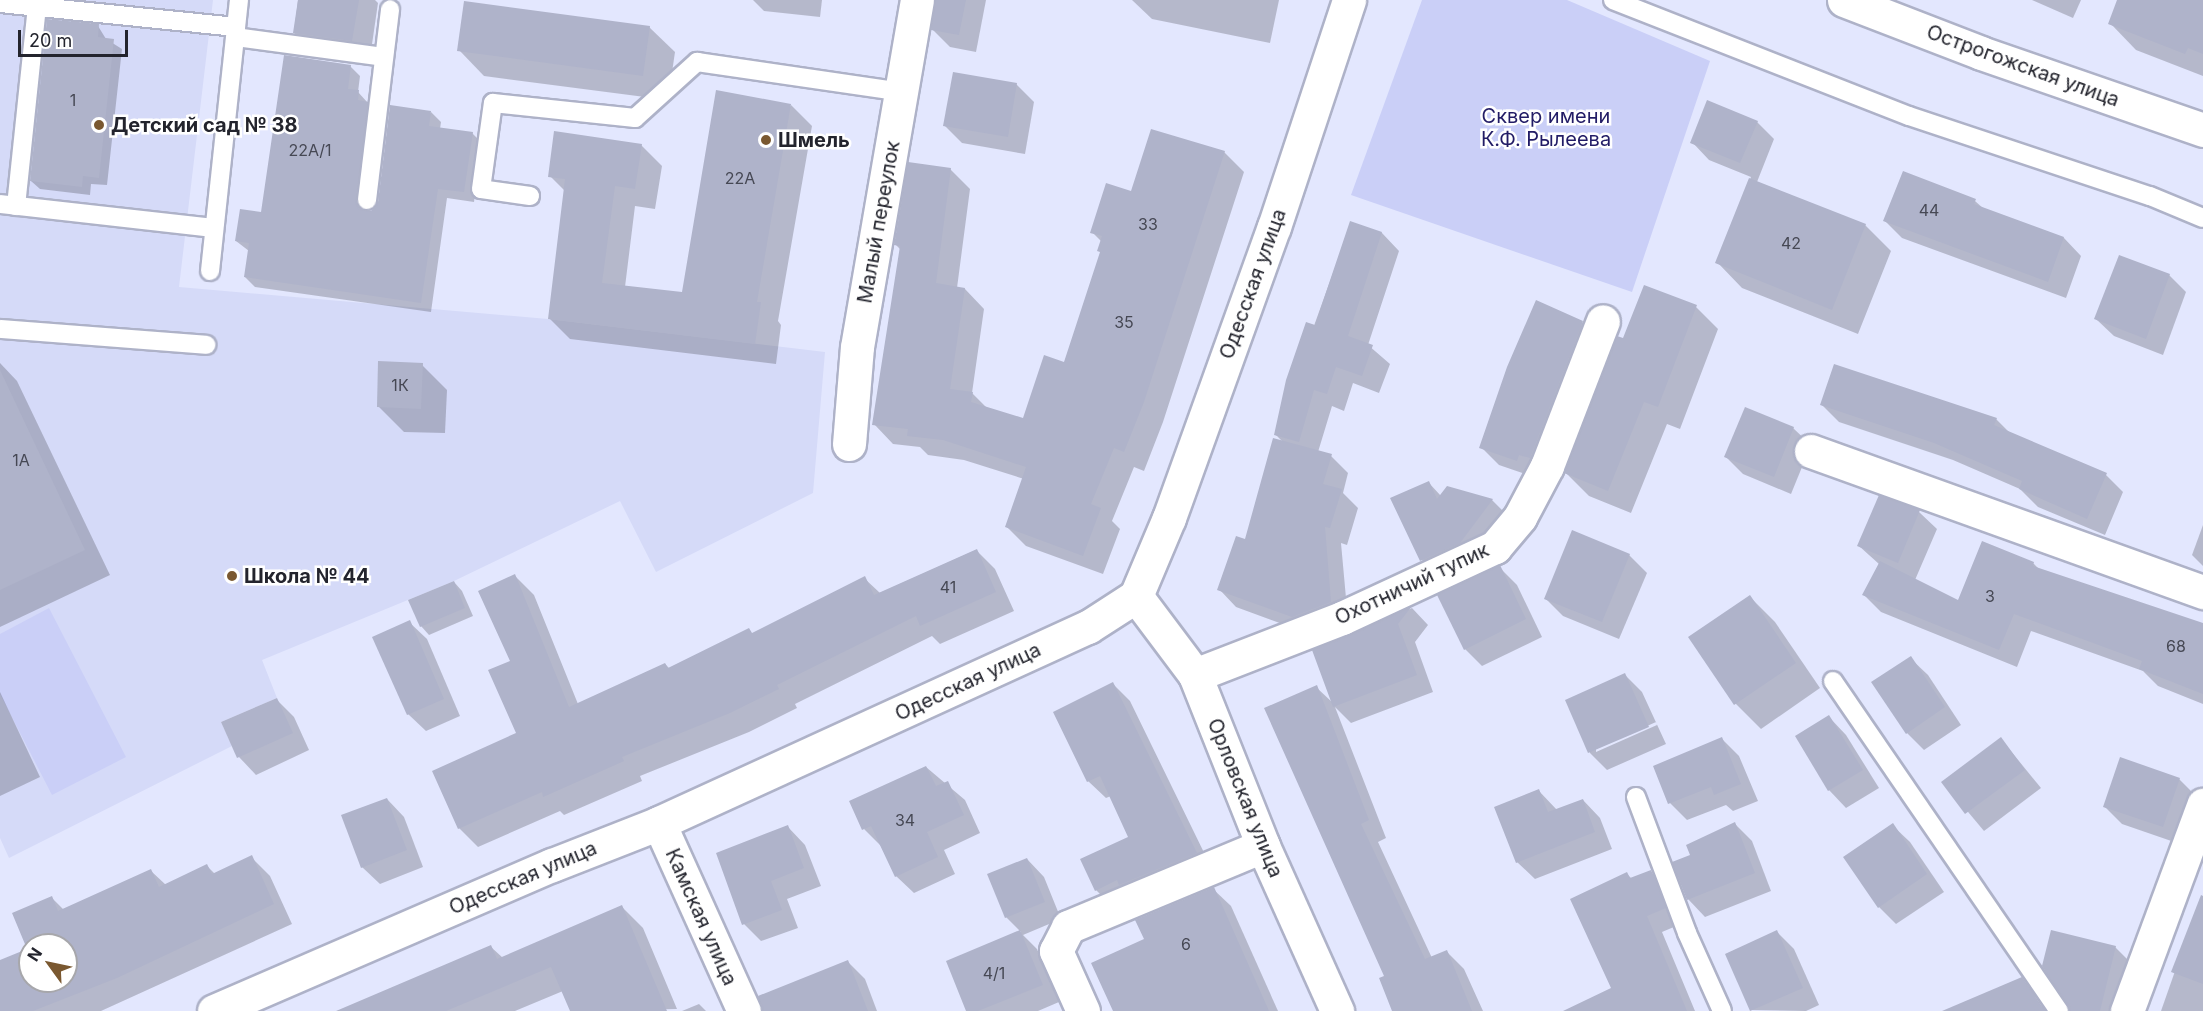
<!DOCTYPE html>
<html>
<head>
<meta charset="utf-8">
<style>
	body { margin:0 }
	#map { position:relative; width:2203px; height:1011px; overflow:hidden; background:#e3e7fe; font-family:Inter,sans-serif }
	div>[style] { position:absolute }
	.built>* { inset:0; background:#d5daf8 }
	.green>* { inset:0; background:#cacff7 }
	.shadow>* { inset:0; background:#0003 }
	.building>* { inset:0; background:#afb3ca }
	.roads { filter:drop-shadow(2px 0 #aeb2c8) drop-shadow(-2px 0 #aeb2c8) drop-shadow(0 2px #aeb2c8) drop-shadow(0 -2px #aeb2c8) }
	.service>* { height:18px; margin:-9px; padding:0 9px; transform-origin:9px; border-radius:9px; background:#fff }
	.minor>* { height:33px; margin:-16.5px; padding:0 16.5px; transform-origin:16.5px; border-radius:16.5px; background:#fff }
	.tertiary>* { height:33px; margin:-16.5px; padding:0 16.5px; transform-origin:16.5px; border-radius:16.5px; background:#fff }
	.dots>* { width:16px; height:16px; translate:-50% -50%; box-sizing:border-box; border:3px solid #fff; border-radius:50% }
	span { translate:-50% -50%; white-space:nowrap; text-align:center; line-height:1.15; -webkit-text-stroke:5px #fff; paint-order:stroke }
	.number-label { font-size:16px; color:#464854 }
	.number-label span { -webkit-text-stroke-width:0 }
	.street-label { font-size:20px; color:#23242d }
	.park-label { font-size:20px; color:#221c66 }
	.poi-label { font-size:20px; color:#23242d; font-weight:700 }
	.left { translate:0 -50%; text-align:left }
	.north { position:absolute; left:18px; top:933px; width:60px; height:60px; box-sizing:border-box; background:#fff; border:2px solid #a7a7ab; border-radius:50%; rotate:303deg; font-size:16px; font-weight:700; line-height:24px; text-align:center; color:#23242d }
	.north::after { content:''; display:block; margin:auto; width:21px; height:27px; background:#7a5830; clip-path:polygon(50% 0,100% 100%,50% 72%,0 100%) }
	.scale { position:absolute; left:18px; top:30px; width:110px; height:27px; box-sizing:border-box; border:3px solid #23242d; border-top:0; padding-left:8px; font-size:18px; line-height:21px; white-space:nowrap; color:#23242d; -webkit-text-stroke:4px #fff; paint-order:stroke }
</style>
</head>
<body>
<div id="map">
	<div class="built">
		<i style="clip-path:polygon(0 0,213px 0,179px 287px,548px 319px,825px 352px,813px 493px,656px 572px,620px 501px,454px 581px,262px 660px,277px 698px,221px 722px,232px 746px,9px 858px,0 838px)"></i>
	</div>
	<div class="green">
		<i style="clip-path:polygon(1422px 0,1567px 0,1710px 61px,1632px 292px,1351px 195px)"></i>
		<i style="clip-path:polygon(49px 608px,126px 757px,52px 795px,0 694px,0 634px)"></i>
	</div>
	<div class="shadow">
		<i style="clip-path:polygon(298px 0,375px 0,378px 3px,370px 58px,312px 50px,294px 33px)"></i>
		<i style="clip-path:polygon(753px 0,822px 0,820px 17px,764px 11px)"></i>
		<i style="clip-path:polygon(936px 0,986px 0,976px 52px,950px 47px,932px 29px)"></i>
		<i style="clip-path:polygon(1132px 0,1279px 0,1270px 43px,1152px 19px)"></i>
		<i style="clip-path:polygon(2032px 0,2081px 0,2073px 18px)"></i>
		<i style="clip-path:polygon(2119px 0,2203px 0,2203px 76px,2136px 50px,2110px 23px)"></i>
		<i style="clip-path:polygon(98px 26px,106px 39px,122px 49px,107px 185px,91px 184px,90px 195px,40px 189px,31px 181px)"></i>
		<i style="clip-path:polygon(649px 27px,675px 52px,668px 100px,484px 76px,459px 50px)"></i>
		<i style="clip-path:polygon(350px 66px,360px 76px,358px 92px,377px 113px,366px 211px,371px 212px,379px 203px,431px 112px,441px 122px,440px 129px,472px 133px,482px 143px,474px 202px,447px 198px,431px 312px,255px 287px,245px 277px,249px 251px,236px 241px,262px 214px)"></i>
		<i style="clip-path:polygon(1016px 84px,1034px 102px,1025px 154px,962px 143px,945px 126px)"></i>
		<i style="clip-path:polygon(791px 105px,812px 126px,778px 321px,781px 325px,776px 364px,570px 339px,549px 318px,565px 191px,550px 176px,641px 145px,662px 166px,655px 209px,635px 206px,625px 287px,683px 294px)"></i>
		<i style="clip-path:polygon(1757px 122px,1774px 139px,1757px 182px,1865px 225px,1891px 251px,1858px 334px,1742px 288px,1717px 262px,1751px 177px,1709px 160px,1692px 142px)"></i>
		<i style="clip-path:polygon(1224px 152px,1244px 172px,1163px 422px,1144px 471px,1134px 467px,1112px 521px,1120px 529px,1103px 574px,1026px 546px,1006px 526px,1024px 479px,964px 460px,928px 455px,920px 447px,893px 444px,874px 424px,901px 250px,896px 245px,950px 169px,970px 189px,957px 288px,965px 289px,984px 309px,972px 393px,987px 408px,1024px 420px,1064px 364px,1102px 253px,1102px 242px,1092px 232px,1132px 193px)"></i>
		<i style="clip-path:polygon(1975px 201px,1984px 209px,2064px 238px,2081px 256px,2066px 298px,1902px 238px,1885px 221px)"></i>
		<i style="clip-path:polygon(1351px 223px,1382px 233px,1399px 251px,1368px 345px,1390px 364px,1379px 393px,1353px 383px,1344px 411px,1332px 406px,1318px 452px,1331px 456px,1348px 473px,1343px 493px,1358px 508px,1347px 545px,1341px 543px,1348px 620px,1310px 634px,1236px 607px,1219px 589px,1246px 541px,1284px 443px,1275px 434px)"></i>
		<i style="clip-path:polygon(2169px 275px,2186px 292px,2163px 355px,2114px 336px,2096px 319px)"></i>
		<i style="clip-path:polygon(1696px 307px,1718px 329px,1680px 429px,1667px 424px,1631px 513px,1589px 496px,1566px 473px,1624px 340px)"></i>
		<i style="clip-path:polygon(1582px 322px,1600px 339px,1534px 477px,1499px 465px,1481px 447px)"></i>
		<i style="clip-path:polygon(0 363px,17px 381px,110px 575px,0 627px)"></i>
		<i style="clip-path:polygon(422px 365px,447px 390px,445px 433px,404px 432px,378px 406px)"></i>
		<i style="clip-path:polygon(1822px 405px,1996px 419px,2011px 434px,2106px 475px,2123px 492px,2105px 535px,2038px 507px,2020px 489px,1953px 460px,1839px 422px)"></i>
		<i style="clip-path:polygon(1793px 428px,1811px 445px,1791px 494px,1743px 474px,1726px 457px)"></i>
		<i style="clip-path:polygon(1429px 483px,1441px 496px,1492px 500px,1509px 517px,1439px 578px,1422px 560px)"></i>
		<i style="clip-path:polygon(1880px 497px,1919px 512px,1937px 529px,1915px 580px,1958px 602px,1982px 543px,2034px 564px,2040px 570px,2203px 625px,2203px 704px,2158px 686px,2143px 671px,2031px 631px,2017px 667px,1881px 612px,1864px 595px,1879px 564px,1859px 546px)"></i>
		<i style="clip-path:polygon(2203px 525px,2203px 566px,2192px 555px)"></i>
		<i style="clip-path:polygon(976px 550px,995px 569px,1014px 611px,940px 644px,932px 636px,795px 704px,797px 708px,749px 732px,640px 776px,642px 781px,564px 815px,560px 811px,478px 847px,459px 828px,518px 734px,512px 662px,515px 576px,534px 595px,578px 704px,665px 664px,670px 669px,753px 634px,864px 578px,880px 593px)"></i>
		<i style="clip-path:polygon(1629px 555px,1647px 573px,1619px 639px,1563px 616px,1545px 598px)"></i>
		<i style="clip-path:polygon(1499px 567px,1517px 585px,1542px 637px,1482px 666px,1465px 649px)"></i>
		<i style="clip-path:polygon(454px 582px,462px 591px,473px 616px,429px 635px,421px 626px)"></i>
		<i style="clip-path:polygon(1750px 597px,1775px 622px,1820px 688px,1761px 729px,1736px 704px,1690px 637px)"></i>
		<i style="clip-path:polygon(1412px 608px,1428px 625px,1415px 642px,1433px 692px,1351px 723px,1335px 707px,1386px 838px,1378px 842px,1432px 958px,1447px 952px,1464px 969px,1483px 1011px,1394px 1011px,1316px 687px,1333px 703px,1313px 651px)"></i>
		<i style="clip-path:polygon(409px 622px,427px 639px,460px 716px,426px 731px,408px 714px)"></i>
		<i style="clip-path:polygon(1910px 658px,1928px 675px,1961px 725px,1924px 750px,1907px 733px)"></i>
		<i style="clip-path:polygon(evenodd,1625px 675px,1642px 692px,1666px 744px,1607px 770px,1590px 753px,1567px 701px,1625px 675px,1656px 722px,1657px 725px,1596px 752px,1596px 749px,1656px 722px)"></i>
		<i style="clip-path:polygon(1113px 684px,1130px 701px,1213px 871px,1113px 907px,1096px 890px,1130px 837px,1111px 796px,1106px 798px,1088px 781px)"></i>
		<i style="clip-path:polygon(0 692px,40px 777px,0 796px)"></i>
		<i style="clip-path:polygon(276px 699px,294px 717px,309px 750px,256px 775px,239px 757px)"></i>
		<i style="clip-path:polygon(1829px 717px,1846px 735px,1879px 788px,1846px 808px,1829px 790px,1797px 737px)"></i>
		<i style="clip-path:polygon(1722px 739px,1739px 756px,1758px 801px,1733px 811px,1726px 805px,1687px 820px,1670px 803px)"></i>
		<i style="clip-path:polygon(2001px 739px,2041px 788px,1984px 831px,1943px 782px)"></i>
		<i style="clip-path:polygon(926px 767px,965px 800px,980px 833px,944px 850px,955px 874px,914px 893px,896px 876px,881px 846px,864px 829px)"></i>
		<i style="clip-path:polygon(2179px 779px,2196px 796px,2180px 844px,2122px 824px,2105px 807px)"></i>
		<i style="clip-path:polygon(1539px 791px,1557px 810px,1583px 800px,1600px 818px,1612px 849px,1535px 879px,1517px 862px)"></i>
		<i style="clip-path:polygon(387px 799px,404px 817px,423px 867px,380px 884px,362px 867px)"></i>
		<i style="clip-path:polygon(1735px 824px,1752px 841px,1771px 891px,1705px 917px,1688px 899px,1692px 855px)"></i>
		<i style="clip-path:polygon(1892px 825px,1910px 842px,1944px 892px,1896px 924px,1879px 907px)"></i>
		<i style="clip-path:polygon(788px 827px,805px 845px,821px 886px,787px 899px,798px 928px,761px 941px,744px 924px)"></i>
		<i style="clip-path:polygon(evenodd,251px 857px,270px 876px,292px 924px,101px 1011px,0 1011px,0 962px,29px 950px,14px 913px,52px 898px,64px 910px,151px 871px,166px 885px,207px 866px,215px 874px,251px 857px,30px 945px,66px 945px,66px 981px,30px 981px,30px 945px)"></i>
		<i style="clip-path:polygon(1027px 859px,1044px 877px,1061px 919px,1023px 935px,1037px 949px,1059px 1002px,1038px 1011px,968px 1011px,948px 962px,1021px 932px,1006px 917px)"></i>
		<i style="clip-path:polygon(1651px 872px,1667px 887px,1681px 924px,1662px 932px,1695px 1011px,1598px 1011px,1613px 988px,1627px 874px,1632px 879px)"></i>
		<i style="clip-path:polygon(1213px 889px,1231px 906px,1278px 1011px,1115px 1011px,1146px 940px)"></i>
		<i style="clip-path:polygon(622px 907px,643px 928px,677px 1009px,571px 1011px,563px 991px,515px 1011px,382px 1011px,491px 947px,503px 958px)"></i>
		<i style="clip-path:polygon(2194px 917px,2203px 920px,2203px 1011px,2161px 1011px)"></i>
		<i style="clip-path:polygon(1777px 932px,1794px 949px,1819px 1005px,1806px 1011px,1751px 1010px,1726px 954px)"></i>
		<i style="clip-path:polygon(2115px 947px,2133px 965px,2121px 1011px,2072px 1011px)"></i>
		<i style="clip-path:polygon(847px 961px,865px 979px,877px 1011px,774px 1011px)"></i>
		<i style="clip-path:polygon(evenodd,2022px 979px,2049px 1011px,1946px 1011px,2022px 979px,2033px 996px,2037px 996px,2043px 1005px,2041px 1007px,2033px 996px)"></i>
		<i style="clip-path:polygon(699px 1004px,706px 1011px,682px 1011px)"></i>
	</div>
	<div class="building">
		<i style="clip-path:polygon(298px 0,359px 0,352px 41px,293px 33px)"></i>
		<i style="clip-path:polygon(935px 0,966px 0,959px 35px,931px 30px)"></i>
		<i style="clip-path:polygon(2117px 0,2203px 0,2203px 54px,2188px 48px,2185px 54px,2108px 24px)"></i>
		<i style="clip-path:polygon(464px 1px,650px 26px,643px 76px,457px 51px)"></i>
		<i style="clip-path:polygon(47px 19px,99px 24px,98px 37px,114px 39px,99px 178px,83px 176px,82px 187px,30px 181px)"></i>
		<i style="clip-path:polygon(284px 55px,351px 65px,348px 89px,359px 90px,358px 100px,368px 102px,356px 199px,361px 209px,371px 211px,378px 202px,390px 105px,431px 111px,429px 126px,473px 132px,464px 192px,438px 189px,421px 303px,244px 277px,249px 243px,235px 241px,240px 209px,261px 212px)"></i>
		<i style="clip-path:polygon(953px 72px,1017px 83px,1008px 137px,943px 126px)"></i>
		<i style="clip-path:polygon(716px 90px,791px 104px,757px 302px,761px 302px,755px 344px,548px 319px,565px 179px,548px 177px,554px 131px,642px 144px,635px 189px,615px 186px,602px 283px,682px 292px)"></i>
		<i style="clip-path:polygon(1707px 100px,1758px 121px,1740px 163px,1690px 143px)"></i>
		<i style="clip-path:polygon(1151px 129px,1225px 151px,1144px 402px,1124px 452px,1114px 448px,1091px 504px,1101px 508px,1083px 556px,1005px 527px,1026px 467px,943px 440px,907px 436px,908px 429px,872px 425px,900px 246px,894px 245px,897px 228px,908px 162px,951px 168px,936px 283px,965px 288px,950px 389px,973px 392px,971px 402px,1023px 418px,1044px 355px,1064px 362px,1100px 252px,1097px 251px,1102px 236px,1090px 233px,1106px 183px,1131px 191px)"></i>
		<i style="clip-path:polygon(1903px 171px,1976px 199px,1974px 204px,2064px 237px,2048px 282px,1883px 221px)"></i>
		<i style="clip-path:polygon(1749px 178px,1866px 224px,1832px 310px,1715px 263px)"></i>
		<i style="clip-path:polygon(1350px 221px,1382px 232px,1348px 336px,1373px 345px,1362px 376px,1336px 367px,1327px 394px,1314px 390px,1299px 442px,1274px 435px,1286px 380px,1306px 322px,1315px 325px)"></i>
		<i style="clip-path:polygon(2119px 255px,2170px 274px,2146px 339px,2094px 319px)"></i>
		<i style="clip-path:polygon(1644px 285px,1697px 305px,1658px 407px,1644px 402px,1608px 491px,1564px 473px,1617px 336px,1623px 338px)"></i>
		<i style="clip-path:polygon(1536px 300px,1583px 321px,1530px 458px,1519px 455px,1517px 461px,1479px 448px,1507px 367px)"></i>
		<i style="clip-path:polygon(378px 361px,423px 363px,421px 409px,377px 407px)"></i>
		<i style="clip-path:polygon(1834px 364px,1997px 418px,1994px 425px,2107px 473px,2087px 519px,2019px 489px,2022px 481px,1934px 443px,1820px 405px)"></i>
		<i style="clip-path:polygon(0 370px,85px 550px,0 590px)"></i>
		<i style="clip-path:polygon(1745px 407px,1794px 427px,1774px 477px,1724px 457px)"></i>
		<i style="clip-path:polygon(1273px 438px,1332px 454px,1323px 484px,1342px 489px,1330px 528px,1325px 527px,1331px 602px,1292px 617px,1217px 590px,1236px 536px,1245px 539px)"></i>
		<i style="clip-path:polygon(1429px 481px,1437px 499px,1447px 486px,1493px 499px,1460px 543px,1420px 561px,1390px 498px)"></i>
		<i style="clip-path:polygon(1879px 495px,1920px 510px,1898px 563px,1857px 546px)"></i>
		<i style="clip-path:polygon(1572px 530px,1630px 554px,1602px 622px,1544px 599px)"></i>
		<i style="clip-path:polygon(1982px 541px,2034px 562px,2033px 566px,2203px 623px,2203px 694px,2139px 669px,2142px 661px,2014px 614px,1999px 650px,1862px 595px,1880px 561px,1958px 600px)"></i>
		<i style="clip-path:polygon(977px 549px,996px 592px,920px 626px,916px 616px,777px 685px,779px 689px,730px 713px,622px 757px,624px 761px,543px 797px,542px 792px,458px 829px,432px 771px,516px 733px,488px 670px,510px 661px,478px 591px,515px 574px,569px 707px,665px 663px,668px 668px,749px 628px,752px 633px,865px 576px,874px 595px)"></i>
		<i style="clip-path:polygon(1500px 565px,1526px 619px,1464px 650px,1437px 595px)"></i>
		<i style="clip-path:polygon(454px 581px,465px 608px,420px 627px,408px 600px)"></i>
		<i style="clip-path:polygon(1750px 595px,1796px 663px,1734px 705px,1688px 637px)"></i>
		<i style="clip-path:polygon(1412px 606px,1398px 624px,1417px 675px,1333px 707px,1312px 650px)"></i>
		<i style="clip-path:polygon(410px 620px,444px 699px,407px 715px,372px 637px)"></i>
		<i style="clip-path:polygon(1911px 656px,1945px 707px,1906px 734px,1871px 682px)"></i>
		<i style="clip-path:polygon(1625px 673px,1649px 727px,1588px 753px,1565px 700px)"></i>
		<i style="clip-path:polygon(1113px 682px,1197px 853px,1119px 885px,1117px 880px,1095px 891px,1080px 859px,1128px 837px,1100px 776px,1087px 782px,1053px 712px)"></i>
		<i style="clip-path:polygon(1317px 685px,1369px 820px,1361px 824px,1425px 959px,1447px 950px,1472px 1011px,1392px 1011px,1379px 978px,1384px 976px,1264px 708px)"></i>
		<i style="clip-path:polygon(277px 698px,293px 733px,237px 758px,221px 722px)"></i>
		<i style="clip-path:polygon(1829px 715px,1863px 770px,1828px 791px,1795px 736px)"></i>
		<i style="clip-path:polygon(1722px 737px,1741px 784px,1714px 795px,1711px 787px,1668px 804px,1653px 766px)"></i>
		<i style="clip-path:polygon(2001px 737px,2025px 770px,1965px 814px,1941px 782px)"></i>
		<i style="clip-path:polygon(2120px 757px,2180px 778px,2163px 827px,2103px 807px)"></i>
		<i style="clip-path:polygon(926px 766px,936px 786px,948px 781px,964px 815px,927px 832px,938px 857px,895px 877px,871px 826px,862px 830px,849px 801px)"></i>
		<i style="clip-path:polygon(1539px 789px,1548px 812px,1583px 799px,1595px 832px,1516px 863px,1494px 807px)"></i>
		<i style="clip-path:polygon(387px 798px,407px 850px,361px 868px,341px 815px)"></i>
		<i style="clip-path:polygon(1735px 822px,1755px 873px,1687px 900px,1672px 862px,1690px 855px,1686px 845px)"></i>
		<i style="clip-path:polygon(1893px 823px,1927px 874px,1878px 908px,1843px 857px)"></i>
		<i style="clip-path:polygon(788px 825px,804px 868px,771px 881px,782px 910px,742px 925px,716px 853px)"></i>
		<i style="clip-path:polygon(evenodd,252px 855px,274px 904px,117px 978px,33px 1011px,0 1011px,0 960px,27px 949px,12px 913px,52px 896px,58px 911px,151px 869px,159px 887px,207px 864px,212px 874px,252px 855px,30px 945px,66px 945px,66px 981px,30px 981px,30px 945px)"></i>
		<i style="clip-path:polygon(1027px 858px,1045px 902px,1005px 918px,987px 874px)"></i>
		<i style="clip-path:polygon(1651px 870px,1666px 908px,1647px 916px,1687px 1011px,1563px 1011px,1611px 988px,1570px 899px,1627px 872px,1630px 878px)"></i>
		<i style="clip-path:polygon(1214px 887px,1269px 1011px,1113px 1011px,1091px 963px,1144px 939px,1135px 920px)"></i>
		<i style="clip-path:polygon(2201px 895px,2203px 896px,2203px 984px,2171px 972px)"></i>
		<i style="clip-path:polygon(622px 905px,667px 1011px,570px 1011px,551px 967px,446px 1011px,336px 1011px,491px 945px,497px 959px)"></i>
		<i style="clip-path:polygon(1020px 930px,1043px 985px,978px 1011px,966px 1011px,946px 961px)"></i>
		<i style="clip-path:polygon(1777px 930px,1803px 988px,1750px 1011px,1725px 954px)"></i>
		<i style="clip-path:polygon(2051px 930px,2116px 946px,2100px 1011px,2070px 1011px,2042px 966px)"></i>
		<i style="clip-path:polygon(848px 960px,868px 1011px,762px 1011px,758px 996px)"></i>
		<i style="clip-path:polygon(2022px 977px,2045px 1011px,1942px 1011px)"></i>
	</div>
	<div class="roads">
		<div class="service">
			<i style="left:1613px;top:0;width:318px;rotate:21.4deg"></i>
			<i style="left:1909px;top:116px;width:254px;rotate:18.4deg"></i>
			<i style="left:2150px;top:196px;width:57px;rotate:22.5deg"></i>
			<i style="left:0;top:3px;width:237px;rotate:5.8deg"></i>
			<i style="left:236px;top:37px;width:149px;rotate:7.7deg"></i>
			<i style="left:530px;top:196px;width:49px;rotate:-171.9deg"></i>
			<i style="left:481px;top:189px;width:87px;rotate:-82.1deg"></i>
			<i style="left:493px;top:103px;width:143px;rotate:6deg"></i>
			<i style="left:635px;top:118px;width:84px;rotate:-42.1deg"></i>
			<i style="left:697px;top:62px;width:207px;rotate:8.3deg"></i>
			<i style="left:367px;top:200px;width:192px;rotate:-83.1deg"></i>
			<i style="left:0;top:204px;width:215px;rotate:6.4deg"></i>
			<i style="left:16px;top:206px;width:200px;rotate:-84deg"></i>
			<i style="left:210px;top:271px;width:273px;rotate:-83.9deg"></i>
			<i style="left:0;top:329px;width:207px;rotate:4.4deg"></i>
			<i style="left:1833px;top:681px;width:400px;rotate:55.6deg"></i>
			<i style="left:1636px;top:797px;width:145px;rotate:69.4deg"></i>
			<i style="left:1687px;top:933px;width:85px;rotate:65.8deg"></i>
		</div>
		<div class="minor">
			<i style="left:849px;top:444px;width:97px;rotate:-85.3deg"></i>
			<i style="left:857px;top:347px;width:352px;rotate:-80.2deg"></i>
			<i style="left:1811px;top:451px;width:417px;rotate:19.8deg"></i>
			<i style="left:1136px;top:596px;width:99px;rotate:53.2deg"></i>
			<i style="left:1195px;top:675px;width:184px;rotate:68.3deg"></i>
			<i style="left:1263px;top:846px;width:181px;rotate:65.8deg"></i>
			<i style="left:1195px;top:675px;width:158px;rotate:-21.2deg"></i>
			<i style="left:1342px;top:618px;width:169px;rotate:-24.9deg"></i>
			<i style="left:1495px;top:547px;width:39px;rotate:-50deg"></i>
			<i style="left:1520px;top:517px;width:58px;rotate:-62.1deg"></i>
			<i style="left:1547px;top:466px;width:155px;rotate:-68.9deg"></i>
			<i style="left:659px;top:823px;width:206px;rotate:65.7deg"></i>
			<i style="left:214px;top:1011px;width:368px;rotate:-23.4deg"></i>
			<i style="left:552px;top:865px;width:115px;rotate:-21.4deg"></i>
			<i style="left:659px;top:823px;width:472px;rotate:-24.6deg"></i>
			<i style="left:1088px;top:627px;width:57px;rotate:-32.9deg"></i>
			<i style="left:1136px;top:596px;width:85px;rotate:-67.1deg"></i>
			<i style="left:1169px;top:518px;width:309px;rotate:-70.2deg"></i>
			<i style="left:1274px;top:227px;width:239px;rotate:-71.7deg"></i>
			<i style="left:1083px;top:1011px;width:66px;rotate:-114.2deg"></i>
			<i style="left:1056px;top:951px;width:27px;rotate:-63deg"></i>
			<i style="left:1068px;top:927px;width:211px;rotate:-22.6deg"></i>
			<i style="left:2127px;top:1011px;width:220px;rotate:-69.7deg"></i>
		</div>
		<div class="tertiary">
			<i style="left:1844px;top:0;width:147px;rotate:21.1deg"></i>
			<i style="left:1981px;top:53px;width:235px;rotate:19.1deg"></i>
		</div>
	</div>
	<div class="dots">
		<i style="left:99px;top:125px;background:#7a5830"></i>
		<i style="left:766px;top:140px;background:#7a5830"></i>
		<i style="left:232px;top:576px;background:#7a5830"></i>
	</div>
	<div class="number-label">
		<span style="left:73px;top:100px">1</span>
		<span style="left:310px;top:150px">22А/1</span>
		<span style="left:740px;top:178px">22А</span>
		<span style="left:1929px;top:210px">44</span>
		<span style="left:1148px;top:224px">33</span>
		<span style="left:1791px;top:243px">42</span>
		<span style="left:1124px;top:322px">35</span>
		<span style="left:400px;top:385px">1К</span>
		<span style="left:21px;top:460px">1А</span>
		<span style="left:948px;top:587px">41</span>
		<span style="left:1990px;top:596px">3</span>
		<span style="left:2176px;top:646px">68</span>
		<span style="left:905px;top:820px">34</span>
		<span style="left:1186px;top:944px">6</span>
		<span style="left:994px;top:973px">4/1</span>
	</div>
	<div class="street-label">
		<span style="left:2023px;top:66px;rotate:20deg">Острогожская улица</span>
		<span style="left:879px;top:222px;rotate:-80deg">Малый переулок</span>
		<span style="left:1253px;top:284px;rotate:-70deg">Одесская улица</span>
		<span style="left:1412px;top:584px;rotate:-25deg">Охотничий тупик</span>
		<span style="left:968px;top:682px;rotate:-25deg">Одесская улица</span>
		<span style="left:1245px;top:798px;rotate:68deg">Орловская улица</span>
		<span style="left:523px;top:878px;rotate:-23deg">Одесская улица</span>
		<span style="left:701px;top:917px;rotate:66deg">Камская улица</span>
	</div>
	<div class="park-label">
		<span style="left:1546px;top:128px">Сквер имени<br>К.Ф. Рылеева</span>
	</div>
	<div class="poi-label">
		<span class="left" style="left:111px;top:125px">Детский сад № 38</span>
		<span class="left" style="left:778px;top:140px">Шмель</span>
		<span class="left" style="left:244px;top:576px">Школа № 44</span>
	</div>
	<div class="north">N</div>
	<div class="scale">20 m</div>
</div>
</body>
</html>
